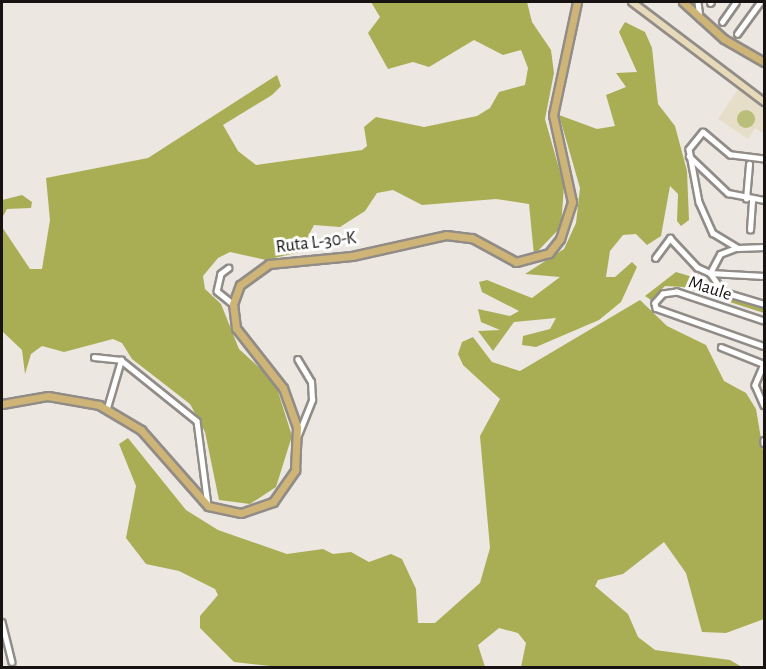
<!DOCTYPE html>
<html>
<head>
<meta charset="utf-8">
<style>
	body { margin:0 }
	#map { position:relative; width:766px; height:669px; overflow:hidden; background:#ede7e2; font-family:"Alegreya Sans",sans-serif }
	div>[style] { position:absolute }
	.education>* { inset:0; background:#e6dec9 }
	.green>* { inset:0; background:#b9be78 }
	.round { border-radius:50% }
	.forest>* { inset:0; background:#a9ae55 }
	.roads { filter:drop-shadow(2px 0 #918c87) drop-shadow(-2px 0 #918c87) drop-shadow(0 2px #918c87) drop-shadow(0 -2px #918c87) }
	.street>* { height:4.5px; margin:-2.25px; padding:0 2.25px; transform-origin:2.25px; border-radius:2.25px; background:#fff }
	.secondary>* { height:6px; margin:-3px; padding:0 3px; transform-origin:3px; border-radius:3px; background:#e6dabb }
	.primary>* { height:7px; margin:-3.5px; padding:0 3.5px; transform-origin:3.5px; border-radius:3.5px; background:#ceb477 }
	span { translate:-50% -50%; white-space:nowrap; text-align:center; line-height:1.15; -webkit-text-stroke:6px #fff; paint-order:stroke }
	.street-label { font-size:18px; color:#161312 }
	.frame { position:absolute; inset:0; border:3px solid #161312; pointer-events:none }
</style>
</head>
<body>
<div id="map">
	<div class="education">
		<i style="clip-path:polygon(739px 88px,764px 105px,764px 134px,755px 128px,748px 139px,718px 119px)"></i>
	</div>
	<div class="green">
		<i class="round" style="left:737px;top:110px;width:18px;height:18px"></i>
	</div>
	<div class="forest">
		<i style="clip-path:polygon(371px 2px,527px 2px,532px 22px,551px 50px,554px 73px,545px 119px,564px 186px,561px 227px,534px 255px,529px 204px,496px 199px,422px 205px,393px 190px,377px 193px,365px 211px,340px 227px,314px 225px,300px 252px,266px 260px,230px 252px,218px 258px,203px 276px,205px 289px,221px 304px,239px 349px,275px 382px,292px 436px,276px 487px,250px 504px,219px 500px,205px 432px,190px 404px,132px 359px,122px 343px,113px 339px,64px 352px,42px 346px,31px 354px,25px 374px,22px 350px,2px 331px,2px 227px,30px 269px,42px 269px,50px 220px,46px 178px,148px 158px,277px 75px,281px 86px,272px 95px,223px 125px,238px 151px,256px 165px,362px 150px,367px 146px,364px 127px,376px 117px,424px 127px,477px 116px,490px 108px,499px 92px,525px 85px,528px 68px,521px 50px,503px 55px,474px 40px,429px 67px,413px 62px,388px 69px,368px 33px,380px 17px)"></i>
		<i style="clip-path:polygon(625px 22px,645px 32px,652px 48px,658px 104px,675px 126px,687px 171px,689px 220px,681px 226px,677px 221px,678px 194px,670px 186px,661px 236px,647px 245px,636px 234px,623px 235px,610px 251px,606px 277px,615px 277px,632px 262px,637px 267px,621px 302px,599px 320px,536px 347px,522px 345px,523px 336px,550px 329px,556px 318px,514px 322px,493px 351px,478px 331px,500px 330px,481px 322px,478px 309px,510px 316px,519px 311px,482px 292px,479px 282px,487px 280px,532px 298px,560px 277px,525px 274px,564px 249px,576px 223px,580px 188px,559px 115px,597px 129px,615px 126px,606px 95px,626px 87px,616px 73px,637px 72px,619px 32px)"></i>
		<i style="clip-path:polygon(22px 195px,32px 202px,31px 208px,7px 209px,2px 218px,2px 200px)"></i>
		<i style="clip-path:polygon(676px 272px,709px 282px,734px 300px,764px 306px,764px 313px,683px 287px,665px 286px,651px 300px,645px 296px)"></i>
		<i style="clip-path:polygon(640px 300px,667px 326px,706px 345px,724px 381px,746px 393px,756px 409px,764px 456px,764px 619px,726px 633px,702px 632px,686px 573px,664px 542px,623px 574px,598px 580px,595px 586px,628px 614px,638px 637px,655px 650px,730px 660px,742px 667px,521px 667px,526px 643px,518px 633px,499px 628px,478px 645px,485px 667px,289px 668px,234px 662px,200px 628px,200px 616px,218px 595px,215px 589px,179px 571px,146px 564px,126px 538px,136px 486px,119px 444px,128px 438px,186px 510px,218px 530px,287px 554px,323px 549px,333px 554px,351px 552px,369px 562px,391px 554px,402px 559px,416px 589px,418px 623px,435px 623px,480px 583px,490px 548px,480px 436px,500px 399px,463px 365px,458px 354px,462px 342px,473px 337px,492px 362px,520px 371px)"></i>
	</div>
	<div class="roads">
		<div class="street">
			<i style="left:698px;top:2px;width:16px;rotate:83deg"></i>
			<i style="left:710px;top:3px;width:1px;rotate:-45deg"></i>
			<i style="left:722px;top:22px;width:24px;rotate:-55deg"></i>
			<i style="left:737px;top:34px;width:39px;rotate:-54deg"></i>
			<i style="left:689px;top:156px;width:54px;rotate:43.5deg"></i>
			<i style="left:728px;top:193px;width:37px;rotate:11deg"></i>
			<i style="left:764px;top:159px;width:34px;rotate:-173deg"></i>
			<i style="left:730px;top:155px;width:35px;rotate:-140deg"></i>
			<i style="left:703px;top:132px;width:22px;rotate:129deg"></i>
			<i style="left:689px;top:149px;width:54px;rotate:79.3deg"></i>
			<i style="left:699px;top:202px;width:34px;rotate:66deg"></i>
			<i style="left:713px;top:233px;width:29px;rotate:31deg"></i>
			<i style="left:738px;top:248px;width:26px;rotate:-2deg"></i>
			<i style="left:746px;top:199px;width:35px;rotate:-85deg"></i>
			<i style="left:750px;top:230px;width:30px;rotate:-86deg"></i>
			<i style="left:655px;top:258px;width:25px;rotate:-53deg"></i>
			<i style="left:670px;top:238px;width:40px;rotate:47deg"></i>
			<i style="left:697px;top:267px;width:14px;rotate:25deg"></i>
			<i style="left:710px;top:273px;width:54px;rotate:3.2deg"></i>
			<i style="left:229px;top:268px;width:10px;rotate:143deg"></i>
			<i style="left:221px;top:274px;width:17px;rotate:103deg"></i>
			<i style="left:217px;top:291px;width:21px;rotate:39deg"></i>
			<i style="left:710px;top:273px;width:24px;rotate:54deg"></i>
			<i style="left:724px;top:292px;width:42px;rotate:16.7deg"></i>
			<i style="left:710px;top:273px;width:21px;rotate:-62deg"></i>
			<i style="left:720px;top:254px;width:17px;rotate:-21deg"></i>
			<i style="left:764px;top:321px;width:92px;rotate:-161.6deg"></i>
			<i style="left:677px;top:292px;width:14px;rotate:172deg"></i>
			<i style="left:663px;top:294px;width:12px;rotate:132deg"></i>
			<i style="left:655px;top:303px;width:5px;rotate:79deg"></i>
			<i style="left:656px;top:308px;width:114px;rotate:19.4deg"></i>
			<i style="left:721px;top:347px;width:46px;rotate:21.6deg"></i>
			<i style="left:94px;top:357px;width:27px;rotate:6deg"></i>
			<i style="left:121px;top:360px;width:97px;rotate:38.8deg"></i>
			<i style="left:197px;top:421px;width:86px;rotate:82.6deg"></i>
			<i style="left:764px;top:364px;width:23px;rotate:113deg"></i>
			<i style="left:755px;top:385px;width:22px;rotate:66deg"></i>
			<i style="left:107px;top:408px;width:50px;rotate:-73.7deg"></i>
			<i style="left:298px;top:435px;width:38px;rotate:-68deg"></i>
			<i style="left:312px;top:400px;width:18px;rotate:-93deg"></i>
			<i style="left:311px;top:382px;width:26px;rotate:-121deg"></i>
			<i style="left:764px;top:440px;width:3px;rotate:90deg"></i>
			<i style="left:2px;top:622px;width:41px;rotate:76deg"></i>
		</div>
		<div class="secondary">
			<i style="left:632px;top:2px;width:166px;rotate:37.1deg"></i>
		</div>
		<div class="primary">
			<i style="left:683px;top:2px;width:55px;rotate:42.1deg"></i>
			<i style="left:724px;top:39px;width:46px;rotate:29.9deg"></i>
			<i style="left:2px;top:404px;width:47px;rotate:-9.9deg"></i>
			<i style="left:48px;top:396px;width:52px;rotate:10deg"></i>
			<i style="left:99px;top:405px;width:49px;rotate:30.8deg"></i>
			<i style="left:141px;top:430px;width:101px;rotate:48.6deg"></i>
			<i style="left:208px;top:506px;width:34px;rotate:12deg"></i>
			<i style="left:241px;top:513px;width:34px;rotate:-19deg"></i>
			<i style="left:273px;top:502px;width:39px;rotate:-55deg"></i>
			<i style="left:295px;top:470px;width:43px;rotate:-87.3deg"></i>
			<i style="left:297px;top:427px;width:41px;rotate:-109.7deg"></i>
			<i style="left:283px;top:388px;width:76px;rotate:-128.1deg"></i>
			<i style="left:236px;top:328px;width:24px;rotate:-97deg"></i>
			<i style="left:233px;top:304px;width:20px;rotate:-70deg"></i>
			<i style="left:240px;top:285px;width:36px;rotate:-36deg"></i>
			<i style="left:269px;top:264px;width:83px;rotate:-5.5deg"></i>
			<i style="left:352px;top:256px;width:96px;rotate:-12.6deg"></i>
			<i style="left:446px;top:235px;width:26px;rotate:7deg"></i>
			<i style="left:472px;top:238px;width:50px;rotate:28.6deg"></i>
			<i style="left:516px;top:262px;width:34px;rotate:-15deg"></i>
			<i style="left:549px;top:253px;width:18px;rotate:-52deg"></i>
			<i style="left:560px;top:239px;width:39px;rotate:-72deg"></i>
			<i style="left:572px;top:202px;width:89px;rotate:-102.3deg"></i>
			<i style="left:553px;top:115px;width:116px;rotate:-78deg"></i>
		</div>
	</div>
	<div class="street-label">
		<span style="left:316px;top:243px;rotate:-7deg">Ruta L-30-K</span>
		<span style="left:710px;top:289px;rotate:18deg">Maule</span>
	</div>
	<div class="frame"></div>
</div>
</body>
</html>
